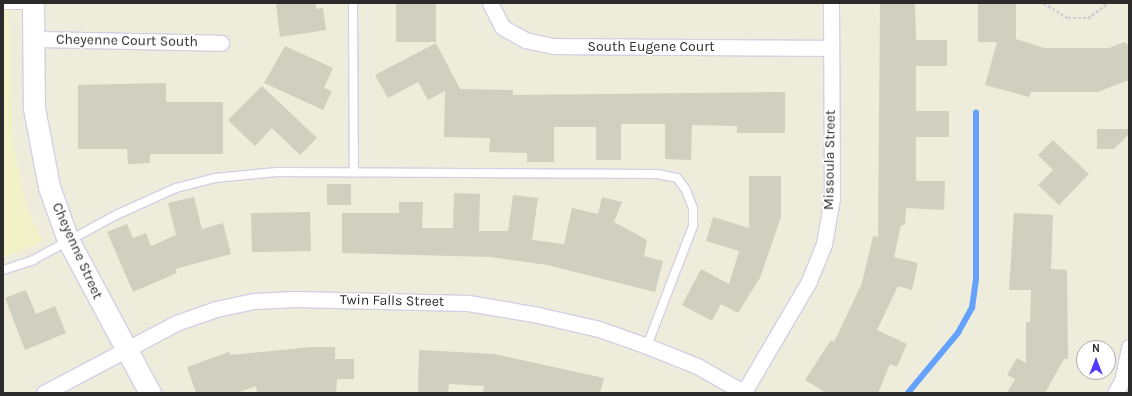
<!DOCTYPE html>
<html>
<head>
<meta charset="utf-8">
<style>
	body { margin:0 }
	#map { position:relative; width:1132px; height:396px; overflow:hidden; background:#eeecdb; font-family:Karla,sans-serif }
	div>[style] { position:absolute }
	.education>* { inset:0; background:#f2f2c9 }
	.stream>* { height:5.5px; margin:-2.75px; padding:0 2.75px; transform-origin:2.75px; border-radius:2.75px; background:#63a1fc }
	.building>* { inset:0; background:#d0d0c0 }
	.path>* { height:2.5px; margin-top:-1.25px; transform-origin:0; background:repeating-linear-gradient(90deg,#d0d0d0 0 3px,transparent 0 5px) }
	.roads { filter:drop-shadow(1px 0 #d3d0e5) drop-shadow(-1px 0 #d3d0e5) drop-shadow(0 1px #d3d0e5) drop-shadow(0 -1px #d3d0e5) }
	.lane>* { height:8px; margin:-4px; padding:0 4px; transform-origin:4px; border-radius:4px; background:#fff }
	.street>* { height:15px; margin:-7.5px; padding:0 7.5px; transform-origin:7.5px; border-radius:7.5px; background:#fff }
	.secondary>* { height:21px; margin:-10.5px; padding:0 10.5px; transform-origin:10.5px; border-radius:10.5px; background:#fff }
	span { translate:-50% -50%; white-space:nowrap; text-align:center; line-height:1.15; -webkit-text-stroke:3.5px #fff; paint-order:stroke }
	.street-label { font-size:14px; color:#2b2b2b }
	.frame { position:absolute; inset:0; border:4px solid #2b2b2b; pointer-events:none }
	.north { position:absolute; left:1076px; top:340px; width:40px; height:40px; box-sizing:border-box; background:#fff; border:1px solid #aaa; border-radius:50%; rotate:0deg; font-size:11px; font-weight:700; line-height:16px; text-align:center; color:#2b2b2b }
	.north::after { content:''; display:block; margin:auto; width:14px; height:18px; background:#5438ff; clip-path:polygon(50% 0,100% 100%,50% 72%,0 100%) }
</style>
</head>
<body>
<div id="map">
	<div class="education">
		<i style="clip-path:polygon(3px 3px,8px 3px,13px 145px,25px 202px,42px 242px,3px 258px)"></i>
	</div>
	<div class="stream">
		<i style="left:908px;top:393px;width:78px;rotate:-50.2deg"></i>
		<i style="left:958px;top:333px;width:29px;rotate:-61deg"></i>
		<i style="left:972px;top:308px;width:29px;rotate:-82deg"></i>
		<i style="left:976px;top:279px;width:166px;rotate:-90deg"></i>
	</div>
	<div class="building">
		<i style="clip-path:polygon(276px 3px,316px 3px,316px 9px,323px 8px,326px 30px,280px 37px)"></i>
		<i style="clip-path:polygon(396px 3px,436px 3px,436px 42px,396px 42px)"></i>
		<i style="clip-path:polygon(880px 3px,915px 3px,916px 40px,947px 40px,947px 66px,916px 66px,916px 111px,949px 111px,949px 137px,916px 137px,916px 181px,945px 181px,944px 210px,906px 208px,905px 225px,901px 225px,894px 257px,918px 263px,912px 290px,898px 286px,877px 330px,907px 344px,897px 367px,890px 364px,878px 393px,826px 393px,805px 380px,831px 340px,834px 342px,862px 283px,873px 236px,878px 237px)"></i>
		<i style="clip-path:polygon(978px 3px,1016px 3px,1016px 39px,1044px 48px,1109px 48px,1124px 42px,1129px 45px,1129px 80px,1097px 92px,1031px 92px,1029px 97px,985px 85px,997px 42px,978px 42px)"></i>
		<i style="clip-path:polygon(436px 43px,460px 89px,513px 90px,513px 95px,785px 92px,785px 133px,737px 133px,737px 126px,692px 125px,691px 160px,665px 159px,665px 124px,621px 124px,621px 160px,596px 160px,596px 127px,554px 127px,554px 162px,527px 162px,527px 153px,489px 152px,490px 138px,444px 137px,445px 91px,428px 100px,418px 82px,388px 98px,375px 75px)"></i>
		<i style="clip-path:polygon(285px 46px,333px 68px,324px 88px,332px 91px,323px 110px,264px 83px)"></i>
		<i style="clip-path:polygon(166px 83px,166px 102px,223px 102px,223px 154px,150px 154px,150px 163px,128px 164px,127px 149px,78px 149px,78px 85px)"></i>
		<i style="clip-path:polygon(262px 86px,317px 138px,300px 155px,272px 128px,255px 146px,228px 120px)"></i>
		<i style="clip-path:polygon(1097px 129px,1129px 129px,1129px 134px,1114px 149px,1097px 149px)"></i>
		<i style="clip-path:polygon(1053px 140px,1089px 174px,1059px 205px,1038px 185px,1053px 170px,1038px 155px)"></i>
		<i style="clip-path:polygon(749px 176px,781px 176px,781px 217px,760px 278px,738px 313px,721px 304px,712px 321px,682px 305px,701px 269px,729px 284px,739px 251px,706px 241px,713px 217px,749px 228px)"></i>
		<i style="clip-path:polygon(327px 184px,351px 184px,351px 205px,327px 205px)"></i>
		<i style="clip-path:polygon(454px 193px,480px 194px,479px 231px,508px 231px,513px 195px,538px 198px,532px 240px,564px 244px,572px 208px,598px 214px,602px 197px,622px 202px,614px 222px,647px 240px,644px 256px,663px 261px,655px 292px,547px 265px,490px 257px,342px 253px,342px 213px,399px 213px,399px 202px,423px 202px,422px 228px,453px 228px)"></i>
		<i style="clip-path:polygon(194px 197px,202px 229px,223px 223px,231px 254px,175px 269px,177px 273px,133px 292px,107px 232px,127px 224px,133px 238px,146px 233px,151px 246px,176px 235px,168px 203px)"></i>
		<i style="clip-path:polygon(310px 212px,311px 251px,252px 252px,251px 213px)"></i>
		<i style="clip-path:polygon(1014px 213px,1053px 215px,1051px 269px,1067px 270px,1068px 359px,1064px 359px,1045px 393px,1007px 393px,1015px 379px,1007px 375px,1017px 358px,1026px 363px,1026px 322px,1030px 322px,1031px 290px,1009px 290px)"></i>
		<i style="clip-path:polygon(26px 290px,36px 314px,55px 306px,66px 333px,25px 350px,5px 298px)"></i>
		<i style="clip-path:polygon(312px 347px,335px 347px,335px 359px,354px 359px,354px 379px,337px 379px,336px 393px,257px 393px,256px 386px,237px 393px,196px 393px,187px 367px,229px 352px,231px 355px)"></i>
		<i style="clip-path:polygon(419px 350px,494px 354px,604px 378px,600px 393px,483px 393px,484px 386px,449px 384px,448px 393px,418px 393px)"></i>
	</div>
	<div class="path">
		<i style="left:1044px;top:3px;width:28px;rotate:32deg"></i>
		<i style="left:1068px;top:18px;width:20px"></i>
		<i style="left:1088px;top:18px;width:25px;rotate:-37deg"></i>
	</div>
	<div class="roads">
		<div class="lane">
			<i style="left:353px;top:3px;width:169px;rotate:89.7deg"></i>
			<i style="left:3px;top:5px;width:29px"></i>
			<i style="left:3px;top:270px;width:32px;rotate:-18deg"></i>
			<i style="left:33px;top:260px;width:94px;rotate:-28.5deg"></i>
			<i style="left:116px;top:215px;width:66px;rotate:-24.2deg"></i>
			<i style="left:176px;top:188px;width:40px;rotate:-14.4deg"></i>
			<i style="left:215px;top:178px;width:62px;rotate:-5.5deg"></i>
			<i style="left:277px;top:172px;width:380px;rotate:0.3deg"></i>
			<i style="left:657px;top:174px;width:20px;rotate:11deg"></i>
			<i style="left:677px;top:178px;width:15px;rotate:53deg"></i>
			<i style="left:686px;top:190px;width:19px;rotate:69deg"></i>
			<i style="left:693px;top:208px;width:18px;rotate:90deg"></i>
			<i style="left:693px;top:226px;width:129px;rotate:111deg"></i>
		</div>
		<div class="street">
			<i style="left:490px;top:3px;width:27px;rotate:63deg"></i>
			<i style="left:502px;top:27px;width:26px;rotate:29deg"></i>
			<i style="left:525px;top:40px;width:29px;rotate:12deg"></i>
			<i style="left:553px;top:46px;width:278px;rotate:0.4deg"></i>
			<i style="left:33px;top:39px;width:188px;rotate:1.2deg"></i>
			<i style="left:744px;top:392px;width:129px;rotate:-59.6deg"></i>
			<i style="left:809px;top:281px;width:40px;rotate:-68deg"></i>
			<i style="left:824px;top:244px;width:47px;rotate:-80.1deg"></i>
			<i style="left:832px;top:198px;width:195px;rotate:-90.3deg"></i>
			<i style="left:44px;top:393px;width:149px;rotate:-27.9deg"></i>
			<i style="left:176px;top:323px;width:42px;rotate:-19.3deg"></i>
			<i style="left:216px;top:309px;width:39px;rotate:-12deg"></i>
			<i style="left:254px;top:301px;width:40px;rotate:-2.9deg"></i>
			<i style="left:294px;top:299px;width:174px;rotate:1.3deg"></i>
			<i style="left:468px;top:303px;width:71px;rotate:9.7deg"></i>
			<i style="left:538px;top:315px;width:63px;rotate:12.9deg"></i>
			<i style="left:599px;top:329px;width:51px;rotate:19.5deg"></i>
			<i style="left:647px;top:346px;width:54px;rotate:21.8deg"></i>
			<i style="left:697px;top:366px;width:55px;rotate:29.4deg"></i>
			<i style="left:1115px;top:393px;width:14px;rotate:-60deg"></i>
			<i style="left:1122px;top:381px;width:35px;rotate:-78deg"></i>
		</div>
		<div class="secondary">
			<i style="left:33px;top:3px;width:105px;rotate:89.5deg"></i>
			<i style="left:34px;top:108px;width:80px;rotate:79.2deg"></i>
			<i style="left:49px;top:187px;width:56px;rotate:70.3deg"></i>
			<i style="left:68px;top:240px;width:174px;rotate:61.8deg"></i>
		</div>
	</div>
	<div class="street-label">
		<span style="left:127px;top:41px;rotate:1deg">Cheyenne Court South</span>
		<span style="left:651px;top:47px">South Eugene Court</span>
		<span style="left:830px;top:160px;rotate:-89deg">Missoula Street</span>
		<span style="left:77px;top:251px;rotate:66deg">Cheyenne Street</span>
		<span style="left:392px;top:301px;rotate:1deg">Twin Falls Street</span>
	</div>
	<div class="frame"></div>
	<div class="north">N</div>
</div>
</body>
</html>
